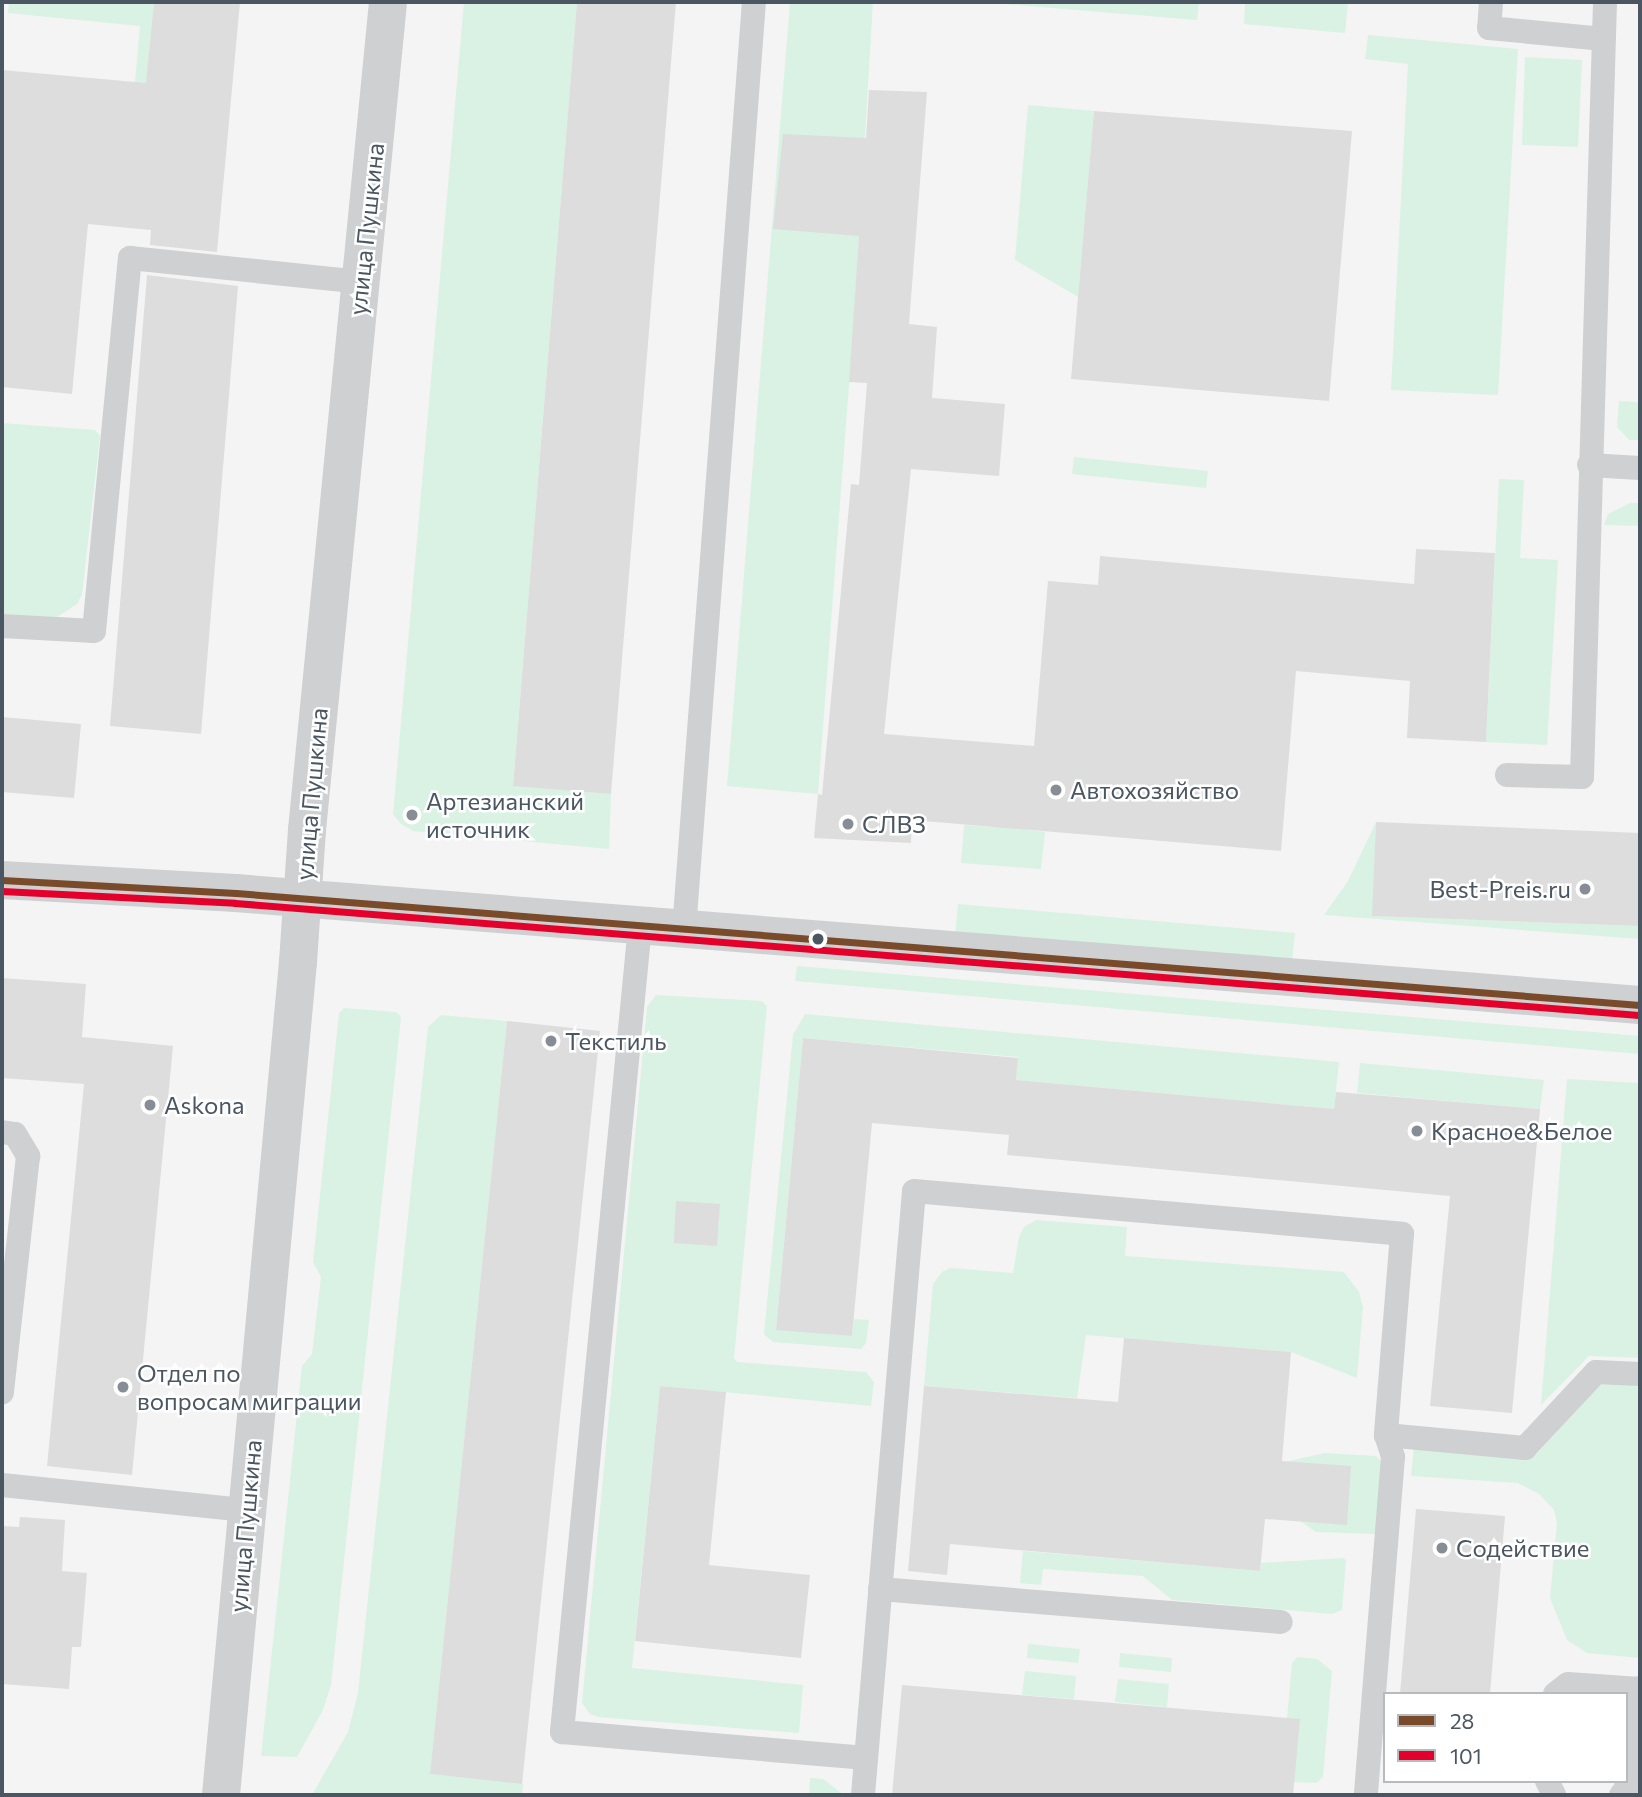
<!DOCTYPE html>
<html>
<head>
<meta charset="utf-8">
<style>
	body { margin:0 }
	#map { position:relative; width:1642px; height:1797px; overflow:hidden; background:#f4f4f4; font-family:Commissioner,sans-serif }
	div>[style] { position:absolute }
	.green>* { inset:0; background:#d9f2e3 }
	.building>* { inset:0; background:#ddddde }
	.service>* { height:24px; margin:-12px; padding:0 12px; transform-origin:12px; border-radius:12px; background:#ced0d2 }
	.tertiary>* { height:38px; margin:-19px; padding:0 19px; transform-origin:19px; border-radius:19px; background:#ced0d2 }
	.bus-1>* { height:7px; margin:-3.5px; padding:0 3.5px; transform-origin:3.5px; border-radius:3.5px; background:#7a4b2a }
	.bus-2>* { height:7px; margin:-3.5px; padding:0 3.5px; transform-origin:3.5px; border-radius:3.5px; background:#e4002b }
	.dots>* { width:19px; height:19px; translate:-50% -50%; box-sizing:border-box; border:4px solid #fff; border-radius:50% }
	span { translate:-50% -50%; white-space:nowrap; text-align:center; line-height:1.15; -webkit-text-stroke:5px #fff; paint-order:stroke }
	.street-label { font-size:24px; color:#4a5661 }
	.poi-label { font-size:24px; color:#4a5661 }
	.left { translate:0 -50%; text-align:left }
	.right { translate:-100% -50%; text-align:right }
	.frame { position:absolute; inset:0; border:4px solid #4a5661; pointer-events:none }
	.legend { position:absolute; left:1383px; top:1692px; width:245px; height:91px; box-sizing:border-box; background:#fff; border:2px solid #b7bbc0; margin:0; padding:9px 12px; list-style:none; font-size:21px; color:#4a5661 }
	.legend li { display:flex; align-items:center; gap:14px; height:35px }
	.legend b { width:35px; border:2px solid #b7bbc0 }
</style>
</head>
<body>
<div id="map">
	<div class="green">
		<i style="clip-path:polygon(9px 2px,154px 2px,133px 228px,122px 227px,140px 26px,8px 13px)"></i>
		<i style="clip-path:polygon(464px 2px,577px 2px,513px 785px,611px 794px,609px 849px,413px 831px,401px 824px,393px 814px)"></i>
		<i style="clip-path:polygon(790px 2px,873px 2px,854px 319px,818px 794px,727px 786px)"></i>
		<i style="clip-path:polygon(980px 2px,1199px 2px,1197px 20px)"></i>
		<i style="clip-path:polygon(1245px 2px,1348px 2px,1345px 33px,1244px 24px)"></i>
		<i style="clip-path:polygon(1368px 35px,1518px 49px,1498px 395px,1391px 390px,1408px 64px,1365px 59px)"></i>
		<i style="clip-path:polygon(1525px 57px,1582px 60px,1578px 147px,1522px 145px)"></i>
		<i style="clip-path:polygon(1028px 105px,1094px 111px,1078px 297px,1015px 260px)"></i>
		<i style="clip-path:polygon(1619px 401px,1638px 402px,1640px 440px,1629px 440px,1617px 427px)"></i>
		<i style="clip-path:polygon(2px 423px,95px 430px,100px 436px,82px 595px,77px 604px,57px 617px,2px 614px)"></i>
		<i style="clip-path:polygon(1074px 457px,1208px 471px,1206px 488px,1072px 474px)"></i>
		<i style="clip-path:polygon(1499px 479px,1524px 480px,1520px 558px,1558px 560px,1547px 745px,1486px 742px)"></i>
		<i style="clip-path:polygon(1630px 503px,1640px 503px,1640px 526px,1604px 525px,1608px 514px)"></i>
		<i style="clip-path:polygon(1376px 822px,1373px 916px,1640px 926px,1640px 939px,1324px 915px,1348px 881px)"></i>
		<i style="clip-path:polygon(1027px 823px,1027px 830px,1045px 832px,1041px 869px,961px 863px,964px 825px,993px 827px)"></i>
		<i style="clip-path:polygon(958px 904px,1295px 933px,1292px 963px,955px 936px)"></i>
		<i style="clip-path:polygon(797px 966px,1640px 1036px,1640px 1054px,795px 981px)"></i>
		<i style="clip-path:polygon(656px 995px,762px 1001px,767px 1006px,734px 1358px,737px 1362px,866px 1372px,874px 1382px,871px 1406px,660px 1386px,632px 1668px,803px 1685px,799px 1733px,598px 1717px,590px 1714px,582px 1703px,647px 1007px)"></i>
		<i style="clip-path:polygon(344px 1008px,396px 1012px,401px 1017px,331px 1685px,323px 1710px,297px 1757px,261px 1756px,302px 1366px,312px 1354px,321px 1277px,313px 1262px,339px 1013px)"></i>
		<i style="clip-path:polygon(805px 1014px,1339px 1062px,1334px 1109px,1016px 1080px,1018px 1057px,803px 1038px,776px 1329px,852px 1336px,854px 1319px,869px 1320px,866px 1343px,861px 1349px,773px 1342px,764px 1334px,793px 1035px)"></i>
		<i style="clip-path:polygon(441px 1015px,507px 1021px,430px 1774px,523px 1784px,522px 1795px,312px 1795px,348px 1732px,358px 1693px,428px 1027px)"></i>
		<i style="clip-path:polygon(1360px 1063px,1544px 1080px,1540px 1109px,1357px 1093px)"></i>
		<i style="clip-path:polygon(1567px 1079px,1640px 1083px,1640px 1358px,1589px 1356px,1541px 1405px)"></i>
		<i style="clip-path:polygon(1036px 1220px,1127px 1227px,1125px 1256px,1344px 1272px,1359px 1292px,1363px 1307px,1357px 1378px,1291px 1352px,1086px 1335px,1077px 1398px,924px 1386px,933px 1284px,942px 1272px,950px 1268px,1013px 1273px,1019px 1237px,1024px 1227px)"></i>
		<i style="clip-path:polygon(1601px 1383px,1640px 1385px,1640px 1658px,1587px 1653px,1567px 1640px,1550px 1598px,1557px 1523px,1554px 1510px,1539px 1494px,1518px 1483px,1411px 1476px,1414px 1447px,1533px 1458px)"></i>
		<i style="clip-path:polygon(1325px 1453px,1376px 1456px,1383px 1463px,1376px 1534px,1316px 1532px,1286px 1511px,1280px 1463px)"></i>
		<i style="clip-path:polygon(1023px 1551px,1260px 1571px,1261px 1563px,1344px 1558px,1346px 1561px,1342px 1610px,1332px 1614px,1172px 1600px,1143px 1576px,1043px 1569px,1041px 1585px,1020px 1583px)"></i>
		<i style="clip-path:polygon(1028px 1644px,1080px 1649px,1078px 1663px,1027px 1658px)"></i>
		<i style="clip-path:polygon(1120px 1653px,1172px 1658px,1171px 1672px,1119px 1667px)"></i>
		<i style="clip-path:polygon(1297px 1657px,1317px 1659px,1332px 1671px,1323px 1777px,1317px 1783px,1294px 1782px,1287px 1718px,1292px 1663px)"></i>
		<i style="clip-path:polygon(1025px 1671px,1076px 1676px,1074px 1699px,1022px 1695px)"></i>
		<i style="clip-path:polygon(1118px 1679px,1169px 1684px,1167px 1707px,1115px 1702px)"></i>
		<i style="clip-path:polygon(810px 1778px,823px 1779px,844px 1795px,809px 1795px)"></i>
	</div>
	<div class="building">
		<i style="clip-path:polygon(154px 2px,240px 2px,217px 252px,150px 245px,151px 230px,88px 224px,72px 394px,2px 387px,2px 70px,146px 83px)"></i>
		<i style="clip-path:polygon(577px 2px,676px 2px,611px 794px,513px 786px)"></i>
		<i style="clip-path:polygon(869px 90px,927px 92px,909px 324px,937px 327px,932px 398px,1005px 404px,999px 476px,911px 469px,884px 734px,1034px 746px,1048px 581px,1098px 585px,1100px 556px,1414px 584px,1416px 549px,1495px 553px,1486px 742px,1407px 738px,1410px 681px,1296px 671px,1281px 851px,912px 820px,911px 843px,814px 838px,818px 794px,822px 795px,851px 484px,859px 485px,867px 383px,849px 382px,859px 236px,773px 229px,783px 134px,866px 138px)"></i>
		<i style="clip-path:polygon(1094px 111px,1352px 131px,1329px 401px,1071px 379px)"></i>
		<i style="clip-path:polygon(147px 275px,238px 286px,201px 734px,110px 726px)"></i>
		<i style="clip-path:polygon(2px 717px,81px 724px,74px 798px,2px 792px)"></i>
		<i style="clip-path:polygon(1376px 822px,1640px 833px,1640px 926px,1372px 916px)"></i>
		<i style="clip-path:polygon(2px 978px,86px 984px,82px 1037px,173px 1046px,132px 1475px,47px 1466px,84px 1084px,2px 1078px)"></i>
		<i style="clip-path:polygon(507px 1021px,600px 1031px,522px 1784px,430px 1774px)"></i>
		<i style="clip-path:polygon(803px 1038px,1018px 1058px,1016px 1080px,1334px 1109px,1336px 1092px,1540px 1109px,1512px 1413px,1430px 1406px,1450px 1196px,1007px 1155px,1009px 1135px,872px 1123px,852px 1336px,776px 1330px)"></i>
		<i style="clip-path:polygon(676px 1201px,720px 1204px,717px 1246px,674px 1243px)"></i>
		<i style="clip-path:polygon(1124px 1338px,1291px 1352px,1282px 1461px,1351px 1466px,1347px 1525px,1265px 1519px,1260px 1571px,950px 1544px,947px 1575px,908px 1571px,924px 1386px,1118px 1402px)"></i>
		<i style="clip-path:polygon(660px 1386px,726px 1392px,709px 1565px,810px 1575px,801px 1658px,635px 1641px)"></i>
		<i style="clip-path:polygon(1416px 1509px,1505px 1516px,1490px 1694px,1400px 1694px)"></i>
		<i style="clip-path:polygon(20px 1517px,65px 1520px,62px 1571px,87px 1573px,81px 1647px,72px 1647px,69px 1689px,2px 1684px,2px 1526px,19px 1527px)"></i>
		<i style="clip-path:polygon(902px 1685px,1300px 1719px,1293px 1795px,892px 1795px)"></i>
	</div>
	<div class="service">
		<i style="left:1491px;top:2px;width:26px;rotate:94deg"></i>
		<i style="left:1489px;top:28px;width:115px;rotate:5.5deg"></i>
		<i style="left:1589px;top:465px;width:51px;rotate:3.4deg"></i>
		<i style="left:2px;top:626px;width:92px;rotate:3.1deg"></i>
		<i style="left:94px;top:631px;width:375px;rotate:-84.5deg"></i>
		<i style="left:130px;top:258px;width:232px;rotate:5.9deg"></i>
		<i style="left:1507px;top:775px;width:75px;rotate:1.5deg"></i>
		<i style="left:1582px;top:777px;width:775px;rotate:-88.3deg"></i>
		<i style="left:640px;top:926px;width:810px;rotate:95.53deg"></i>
		<i style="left:562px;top:1732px;width:305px;rotate:4.9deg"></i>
		<i style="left:684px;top:930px;width:931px;rotate:-85.69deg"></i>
		<i style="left:2px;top:1132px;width:13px;rotate:9deg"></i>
		<i style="left:15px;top:1134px;width:26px;rotate:59deg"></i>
		<i style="left:28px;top:1156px;width:238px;rotate:96.3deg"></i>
		<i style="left:1386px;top:1435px;width:140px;rotate:5.3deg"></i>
		<i style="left:1525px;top:1448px;width:104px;rotate:-46.9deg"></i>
		<i style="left:1596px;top:1372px;width:44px;rotate:2.6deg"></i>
		<i style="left:2px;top:1485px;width:245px;rotate:5.9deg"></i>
		<i style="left:880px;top:1589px;width:402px;rotate:4.7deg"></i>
		<i style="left:1555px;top:1694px;width:16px;rotate:-38deg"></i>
		<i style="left:1568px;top:1684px;width:72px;rotate:4deg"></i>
		<i style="left:1547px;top:1781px;width:16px;rotate:63deg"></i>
		<i style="left:863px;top:1795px;width:606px;rotate:-85.17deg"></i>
		<i style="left:914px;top:1191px;width:490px;rotate:5deg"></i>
		<i style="left:1402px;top:1234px;width:202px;rotate:94.6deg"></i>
		<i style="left:1386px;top:1435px;width:23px;rotate:72deg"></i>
		<i style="left:1393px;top:1457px;width:339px;rotate:94.6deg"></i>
		<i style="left:1621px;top:1795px;width:8px;rotate:-50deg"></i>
		<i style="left:1626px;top:1789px;width:101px;rotate:-83.7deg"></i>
	</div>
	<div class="tertiary">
		<i style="left:2px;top:880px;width:234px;rotate:3.2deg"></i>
		<i style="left:236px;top:893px;width:1408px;rotate:4.56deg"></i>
		<i style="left:221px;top:1795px;width:837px;rotate:-84.72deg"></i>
		<i style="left:298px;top:962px;width:132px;rotate:-86.1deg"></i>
		<i style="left:307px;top:830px;width:832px;rotate:-84.41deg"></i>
	</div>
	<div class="bus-1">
		<i style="left:2px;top:880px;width:234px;rotate:3.2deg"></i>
		<i style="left:236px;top:893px;width:1408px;rotate:4.56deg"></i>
	</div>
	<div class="bus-2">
		<i style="left:2px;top:891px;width:233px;rotate:2.9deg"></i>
		<i style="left:235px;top:903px;width:1408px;rotate:4.56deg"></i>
	</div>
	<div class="dots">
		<i style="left:1056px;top:790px;background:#868d94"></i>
		<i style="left:412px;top:815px;background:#868d94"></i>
		<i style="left:848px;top:824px;background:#868d94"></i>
		<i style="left:1585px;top:889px;background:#868d94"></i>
		<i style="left:818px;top:939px;background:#4a5661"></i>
		<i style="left:551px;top:1041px;background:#868d94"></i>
		<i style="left:150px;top:1105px;background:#868d94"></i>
		<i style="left:1417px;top:1131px;background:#868d94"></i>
		<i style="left:123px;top:1387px;background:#868d94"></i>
		<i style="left:1442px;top:1548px;background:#868d94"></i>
	</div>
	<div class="street-label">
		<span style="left:366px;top:229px;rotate:-84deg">улица Пушкина</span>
		<span style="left:311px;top:794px;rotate:-85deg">улица Пушкина</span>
		<span style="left:245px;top:1526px;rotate:-85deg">улица Пушкина</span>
	</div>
	<div class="poi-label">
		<span class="left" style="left:1070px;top:790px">Автохозяйство</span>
		<span class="left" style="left:426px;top:815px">Артезианский<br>источник</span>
		<span class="left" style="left:862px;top:824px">СЛВЗ</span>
		<span class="right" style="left:1571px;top:889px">Best-Preis.ru</span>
		<span class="left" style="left:565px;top:1041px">Текстиль</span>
		<span class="left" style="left:164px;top:1105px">Askona</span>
		<span class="left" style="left:1431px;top:1131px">Красное&amp;Белое</span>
		<span class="left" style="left:137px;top:1387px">Отдел по<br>вопросам миграции</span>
		<span class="left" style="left:1456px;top:1548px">Содействие</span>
	</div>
	<div class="frame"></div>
	<ul class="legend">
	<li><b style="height:9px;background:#7a4b2a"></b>28</li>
	<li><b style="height:9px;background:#e4002b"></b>101</li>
	</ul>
</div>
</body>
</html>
